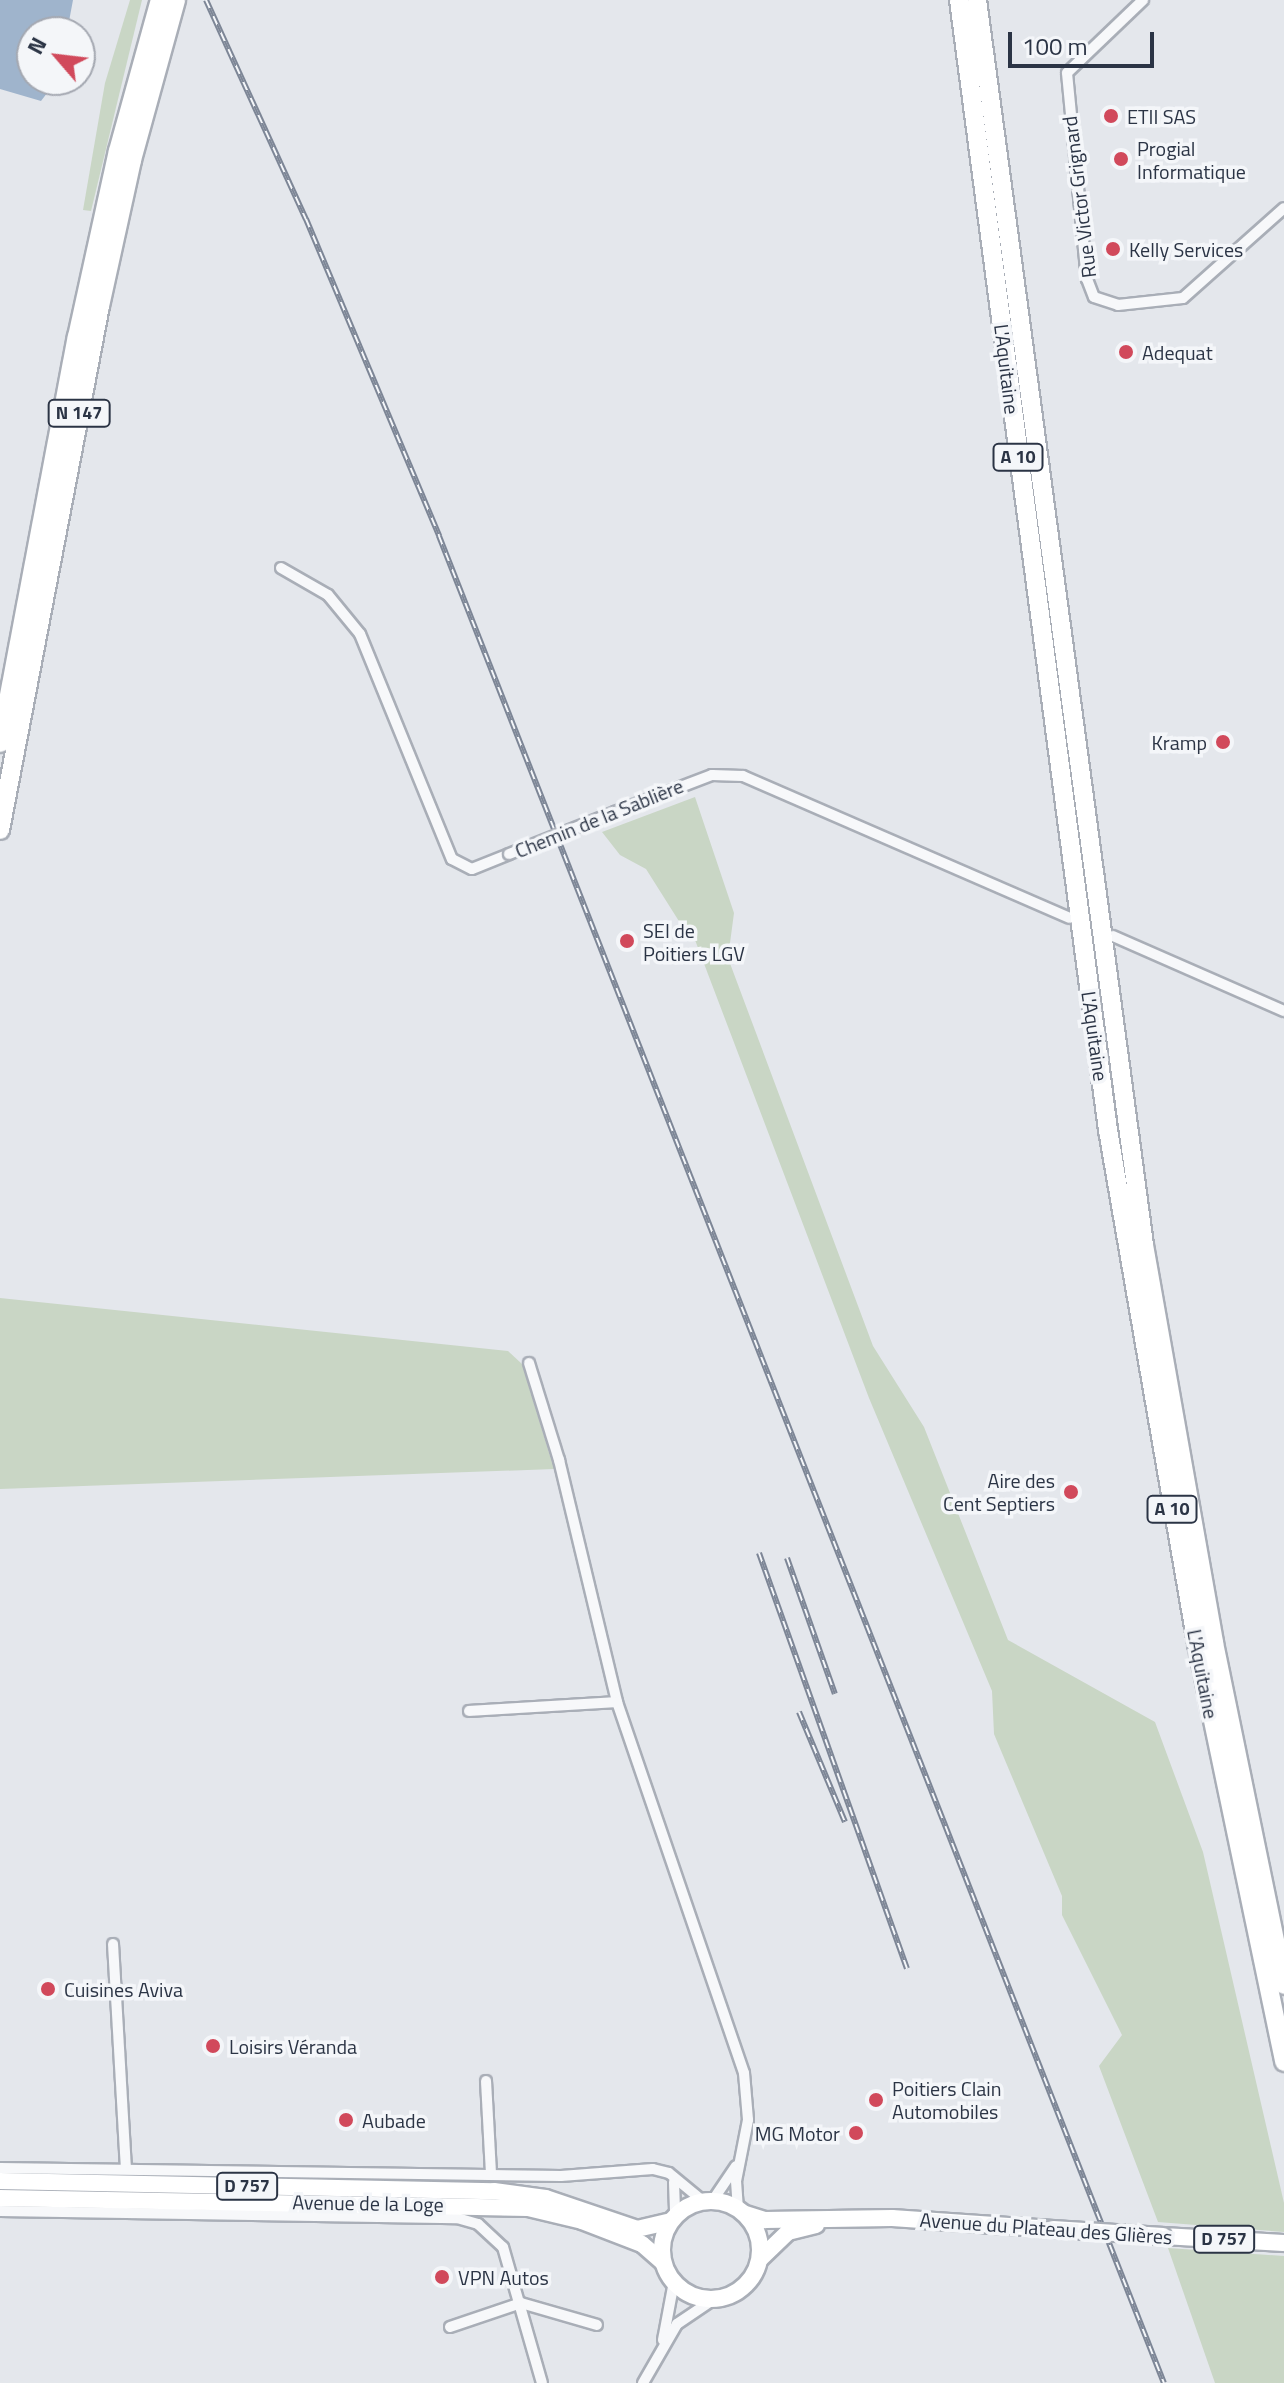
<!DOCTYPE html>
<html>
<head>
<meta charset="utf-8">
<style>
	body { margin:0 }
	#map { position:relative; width:1284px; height:2383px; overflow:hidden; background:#e4e7ec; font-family:"Titillium Web",sans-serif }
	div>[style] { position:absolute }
	.green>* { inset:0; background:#c9d6c5 }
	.water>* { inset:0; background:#9fb4cc }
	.roads { filter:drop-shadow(2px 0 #a9aeb7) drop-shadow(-2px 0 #a9aeb7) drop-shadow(0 2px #a9aeb7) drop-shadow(0 -2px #a9aeb7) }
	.street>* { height:10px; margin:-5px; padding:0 5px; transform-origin:5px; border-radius:5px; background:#f7f8fa }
	.primary>* { height:16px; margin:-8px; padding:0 8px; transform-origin:8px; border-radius:8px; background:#fff }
	.primary>.ring { margin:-8px; padding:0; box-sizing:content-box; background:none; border:16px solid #fff; border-radius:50% }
	.highway>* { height:18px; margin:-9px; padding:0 9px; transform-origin:9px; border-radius:9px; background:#fff }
	.rail>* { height:6px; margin-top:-3px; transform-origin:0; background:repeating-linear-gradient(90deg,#f4f6f9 0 9px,#7d8696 0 18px); box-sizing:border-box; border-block:2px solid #7d8696 }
	.bridges { filter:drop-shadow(2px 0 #a9aeb7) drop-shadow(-2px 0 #a9aeb7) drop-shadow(0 2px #a9aeb7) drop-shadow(0 -2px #a9aeb7) }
	.street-bridge>* { height:10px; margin:-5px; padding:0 5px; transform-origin:5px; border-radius:5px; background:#f7f8fa }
	.primary-bridge>* { height:16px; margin:-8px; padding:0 8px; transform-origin:8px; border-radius:8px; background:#fff }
	.dots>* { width:22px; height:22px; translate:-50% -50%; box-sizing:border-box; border:4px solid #f4f6f9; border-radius:50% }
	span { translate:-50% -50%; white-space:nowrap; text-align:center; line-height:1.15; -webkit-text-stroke:7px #f4f6f9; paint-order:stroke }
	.shield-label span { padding:2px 6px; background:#f4f6f9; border:2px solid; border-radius:6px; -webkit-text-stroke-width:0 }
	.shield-label { font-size:18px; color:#2b3445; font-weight:700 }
	.poi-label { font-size:20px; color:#2b3445 }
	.left { translate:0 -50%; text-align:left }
	.right { translate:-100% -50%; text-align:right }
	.street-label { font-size:20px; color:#2b3445 }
	.north { position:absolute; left:16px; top:16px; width:80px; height:80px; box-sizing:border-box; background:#f4f6f9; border:2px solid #a4a8b1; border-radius:50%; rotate:298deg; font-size:22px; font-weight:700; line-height:32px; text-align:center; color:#2b3445 }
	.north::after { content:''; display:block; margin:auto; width:28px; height:36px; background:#d1495b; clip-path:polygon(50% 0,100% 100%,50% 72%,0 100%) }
	.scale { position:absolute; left:1008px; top:32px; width:146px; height:36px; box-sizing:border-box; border:4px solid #2b3445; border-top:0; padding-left:10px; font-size:24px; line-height:28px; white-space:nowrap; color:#2b3445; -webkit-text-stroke:6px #f4f6f9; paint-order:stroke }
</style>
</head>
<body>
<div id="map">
	<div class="green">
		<i style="clip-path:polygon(130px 0,142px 0,91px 211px,83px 210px,105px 83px)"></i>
		<i style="clip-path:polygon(695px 797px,734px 913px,728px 958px,873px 1346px,924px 1427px,1008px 1640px,1155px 1722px,1203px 1852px,1284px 2203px,1284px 2232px,1158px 2222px,1099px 2066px,1122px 2035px,1062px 1915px,1062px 1896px,994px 1734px,992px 1691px,869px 1398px,692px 932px,682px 926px,646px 869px,620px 855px,602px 832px)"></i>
		<i style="clip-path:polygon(0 1298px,508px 1351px,522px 1364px,554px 1469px,0 1489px)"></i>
		<i style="clip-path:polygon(1168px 2248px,1284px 2256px,1284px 2383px,1215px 2383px)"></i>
	</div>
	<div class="water">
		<i style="clip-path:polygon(0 0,73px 0,67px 32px,32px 32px,32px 80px,57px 80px,41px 101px,0 89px)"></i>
	</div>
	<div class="roads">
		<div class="street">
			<i style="left:1143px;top:0;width:105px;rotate:136.2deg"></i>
			<i style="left:1067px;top:73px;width:207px;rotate:84.5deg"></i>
			<i style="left:1087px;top:279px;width:19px;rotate:69deg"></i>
			<i style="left:1094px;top:297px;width:25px;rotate:18deg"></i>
			<i style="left:1118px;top:305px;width:65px;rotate:-6.1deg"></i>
			<i style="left:1183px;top:298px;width:135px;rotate:-41.7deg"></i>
			<i style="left:281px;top:568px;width:54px;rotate:29.9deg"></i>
			<i style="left:328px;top:595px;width:50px;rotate:50.6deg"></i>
			<i style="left:360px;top:634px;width:243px;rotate:67.8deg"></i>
			<i style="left:452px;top:859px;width:22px;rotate:27deg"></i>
			<i style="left:472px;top:869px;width:40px;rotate:-22deg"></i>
			<i style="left:615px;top:812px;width:104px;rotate:-20.9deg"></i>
			<i style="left:712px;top:775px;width:31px;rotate:2deg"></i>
			<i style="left:743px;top:776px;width:356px;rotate:23.5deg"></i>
			<i style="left:1113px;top:936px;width:187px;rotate:23.7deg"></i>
			<i style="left:529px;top:1363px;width:102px;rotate:72.8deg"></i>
			<i style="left:559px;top:1460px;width:249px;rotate:76.5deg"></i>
			<i style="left:617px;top:1702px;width:392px;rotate:71.1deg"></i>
			<i style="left:744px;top:2073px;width:47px;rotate:85.1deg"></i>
			<i style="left:748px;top:2120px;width:62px;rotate:101.1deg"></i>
			<i style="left:736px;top:2181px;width:27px;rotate:86deg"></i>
			<i style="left:469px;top:1711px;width:148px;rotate:-3.5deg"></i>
			<i style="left:113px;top:1944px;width:225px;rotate:86.7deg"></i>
			<i style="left:486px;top:2081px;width:93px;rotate:86.9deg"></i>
			<i style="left:0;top:2168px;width:561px;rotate:0.82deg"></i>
			<i style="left:561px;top:2176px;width:92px;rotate:-4.4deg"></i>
			<i style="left:653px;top:2169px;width:16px;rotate:14deg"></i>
			<i style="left:669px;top:2173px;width:44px;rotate:39.5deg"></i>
			<i style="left:674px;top:2182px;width:34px;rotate:88deg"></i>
			<i style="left:713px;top:2200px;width:41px;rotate:-55.9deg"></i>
			<i style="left:0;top:2211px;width:457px;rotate:0.9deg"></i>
			<i style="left:457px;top:2218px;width:22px;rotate:16deg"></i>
			<i style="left:478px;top:2224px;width:34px;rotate:43deg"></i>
			<i style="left:503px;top:2247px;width:141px;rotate:74deg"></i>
			<i style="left:450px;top:2327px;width:75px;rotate:-18.7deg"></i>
			<i style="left:521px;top:2303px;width:79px;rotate:16.1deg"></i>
			<i style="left:663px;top:2340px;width:59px;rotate:-79.3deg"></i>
			<i style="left:643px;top:2383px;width:68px;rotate:-60deg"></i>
			<i style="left:677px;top:2324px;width:45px;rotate:-34deg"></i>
		</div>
		<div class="primary">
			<i style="left:0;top:2181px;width:494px;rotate:1.2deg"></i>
			<i style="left:494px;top:2191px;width:52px;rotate:7.7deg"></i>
			<i style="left:546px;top:2198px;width:96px;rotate:18.8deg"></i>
			<i style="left:637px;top:2229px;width:35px;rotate:-13deg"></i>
			<i style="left:0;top:2198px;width:528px;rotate:1.09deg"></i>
			<i style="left:528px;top:2208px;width:56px;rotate:13.5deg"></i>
			<i style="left:582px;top:2221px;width:64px;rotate:21deg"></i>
			<i style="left:642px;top:2244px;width:28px;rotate:41deg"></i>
			<i class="ring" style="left:662px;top:2201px;width:82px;height:82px"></i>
			<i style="left:746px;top:2214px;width:20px;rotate:18deg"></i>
			<i style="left:765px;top:2220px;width:127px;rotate:-0.9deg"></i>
			<i style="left:892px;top:2218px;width:161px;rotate:3.9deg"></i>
			<i style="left:1163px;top:2236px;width:121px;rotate:3.3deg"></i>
			<i style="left:760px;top:2259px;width:39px;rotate:-44deg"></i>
			<i style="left:788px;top:2232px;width:29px;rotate:-14deg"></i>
		</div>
		<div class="highway">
			<i style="left:959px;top:0;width:1140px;rotate:82.49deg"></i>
			<i style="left:1108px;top:1130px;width:522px;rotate:80.18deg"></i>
			<i style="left:1197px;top:1644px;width:427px;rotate:78.2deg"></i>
			<i style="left:977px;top:0;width:1256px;rotate:82.36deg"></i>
			<i style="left:1144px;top:1245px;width:404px;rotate:80deg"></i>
			<i style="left:1214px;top:1643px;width:349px;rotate:78.4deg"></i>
			<i style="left:0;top:743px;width:413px;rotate:-79.3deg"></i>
			<i style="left:77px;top:337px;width:190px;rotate:-77.6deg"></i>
			<i style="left:118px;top:151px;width:157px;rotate:-74.5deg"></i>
			<i style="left:0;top:830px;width:533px;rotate:-79.2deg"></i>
			<i style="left:100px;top:306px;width:149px;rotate:-77.6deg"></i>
			<i style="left:132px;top:160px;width:166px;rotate:-74.6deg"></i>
		</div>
	</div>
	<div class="rail">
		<i style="left:206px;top:0;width:241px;rotate:65.5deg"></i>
		<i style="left:306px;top:219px;width:344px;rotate:67.2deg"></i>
		<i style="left:439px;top:536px;width:1984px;rotate:68.57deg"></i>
		<i style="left:759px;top:1553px;width:441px;rotate:70.4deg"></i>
		<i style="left:787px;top:1558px;width:144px;rotate:70.6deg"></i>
		<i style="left:799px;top:1712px;width:119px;rotate:67.3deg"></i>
	</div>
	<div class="bridges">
		<div class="street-bridge">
			<i style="left:509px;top:854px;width:114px;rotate:-21.6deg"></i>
		</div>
		<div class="primary-bridge">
			<i style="left:1053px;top:2229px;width:110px;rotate:3.6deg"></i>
		</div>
	</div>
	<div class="dots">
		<i style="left:1111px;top:116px;background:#d1495b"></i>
		<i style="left:1121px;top:159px;background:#d1495b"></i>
		<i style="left:1113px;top:249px;background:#d1495b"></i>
		<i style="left:1126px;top:352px;background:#d1495b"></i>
		<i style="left:1223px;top:742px;background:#d1495b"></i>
		<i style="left:627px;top:941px;background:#d1495b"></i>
		<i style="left:1071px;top:1492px;background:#d1495b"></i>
		<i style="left:48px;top:1989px;background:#d1495b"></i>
		<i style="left:213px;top:2046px;background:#d1495b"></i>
		<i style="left:876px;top:2100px;background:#d1495b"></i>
		<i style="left:346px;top:2120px;background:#d1495b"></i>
		<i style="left:856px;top:2133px;background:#d1495b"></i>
		<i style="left:442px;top:2277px;background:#d1495b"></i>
	</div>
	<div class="shield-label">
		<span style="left:79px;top:413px">N 147</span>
		<span style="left:1018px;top:457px">A 10</span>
		<span style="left:1172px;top:1509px">A 10</span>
		<span style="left:247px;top:2186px">D 757</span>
		<span style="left:1224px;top:2239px">D 757</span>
	</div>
	<div class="poi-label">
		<span class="left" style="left:1127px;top:116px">ETII SAS</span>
		<span class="left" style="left:1137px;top:160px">Progial<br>Informatique</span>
		<span class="left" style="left:1129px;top:249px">Kelly Services</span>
		<span class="left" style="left:1142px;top:352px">Adequat</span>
		<span class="right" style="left:1207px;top:742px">Kramp</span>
		<span class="left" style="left:643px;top:942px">SEI de<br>Poitiers LGV</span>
		<span class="right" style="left:1055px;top:1492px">Aire des<br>Cent Septiers</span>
		<span class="left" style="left:64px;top:1989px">Cuisines Aviva</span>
		<span class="left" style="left:229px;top:2046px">Loisirs Véranda</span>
		<span class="left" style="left:892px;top:2100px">Poitiers Clain<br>Automobiles</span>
		<span class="left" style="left:362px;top:2120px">Aubade</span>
		<span class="right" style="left:840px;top:2133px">MG Motor</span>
		<span class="left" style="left:458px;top:2277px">VPN Autos</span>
	</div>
	<div class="street-label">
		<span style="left:1079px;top:197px;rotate:-97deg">Rue Victor Grignard</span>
		<span style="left:1007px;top:369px;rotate:83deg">L'Aquitaine</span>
		<span style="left:599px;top:818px;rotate:-22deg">Chemin de la Sablière</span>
		<span style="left:1095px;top:1036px;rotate:82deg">L'Aquitaine</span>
		<span style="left:1203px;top:1674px;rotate:79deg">L'Aquitaine</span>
		<span style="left:368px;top:2203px;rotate:1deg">Avenue de la Loge</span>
		<span style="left:1046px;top:2228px;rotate:4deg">Avenue du Plateau des Glières</span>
	</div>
	<div class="north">N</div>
	<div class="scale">100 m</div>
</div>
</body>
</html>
